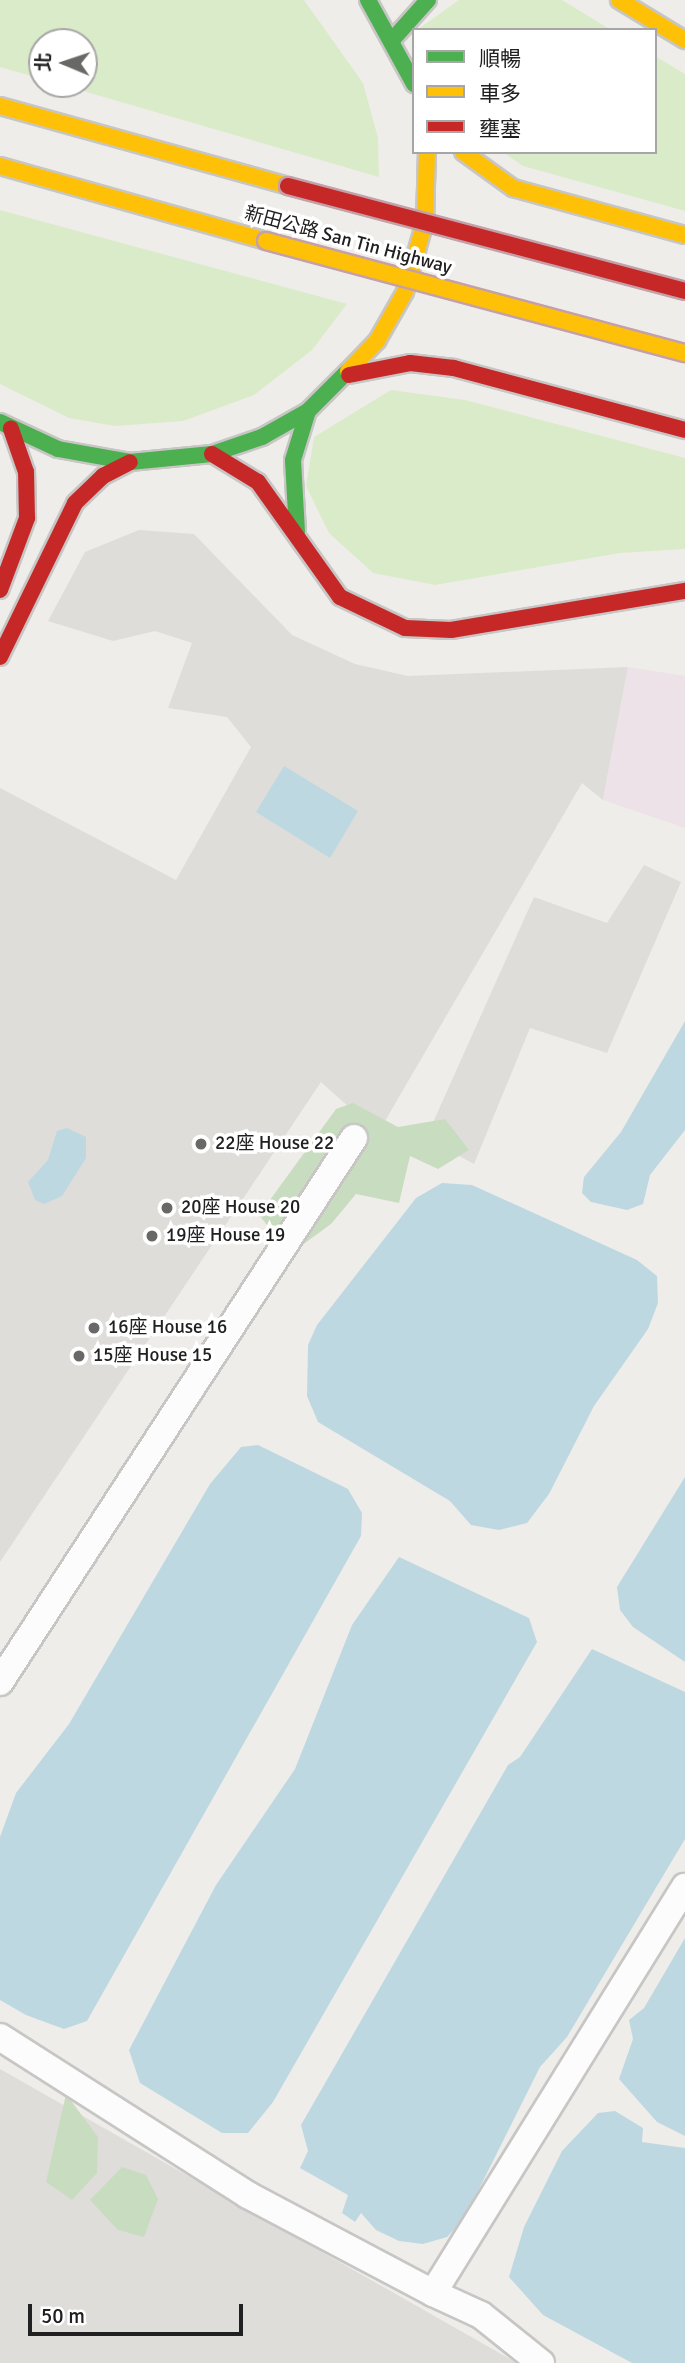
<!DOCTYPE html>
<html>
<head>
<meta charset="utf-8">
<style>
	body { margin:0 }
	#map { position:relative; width:685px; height:2363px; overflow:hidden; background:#efede9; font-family:Signika,"Noto Sans TC",sans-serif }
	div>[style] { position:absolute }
	.residential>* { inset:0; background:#deddda }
	.industrial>* { inset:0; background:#ece2e7 }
	.grass>* { inset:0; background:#daebc9 }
	.forest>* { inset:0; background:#c8ddbf }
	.water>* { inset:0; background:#bdd8e1 }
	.roads { filter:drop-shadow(2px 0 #c7c6c5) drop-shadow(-2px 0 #c7c6c5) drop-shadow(0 2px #c7c6c5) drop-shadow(0 -2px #c7c6c5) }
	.street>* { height:26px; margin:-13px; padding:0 13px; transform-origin:13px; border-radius:13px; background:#fdfcfc }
	.fast>* { height:16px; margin:-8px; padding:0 8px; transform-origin:8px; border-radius:8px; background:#4caf50 }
	.slow>* { height:16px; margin:-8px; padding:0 8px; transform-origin:8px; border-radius:8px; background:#ffc107 }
	.jam>* { height:16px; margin:-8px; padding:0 8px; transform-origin:8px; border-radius:8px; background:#c62828 }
	.bridges { filter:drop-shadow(2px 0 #c4a1a9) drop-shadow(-2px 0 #c4a1a9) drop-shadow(0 2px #c4a1a9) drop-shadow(0 -2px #c4a1a9) }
	.slow-bridge>* { height:16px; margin:-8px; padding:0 8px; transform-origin:8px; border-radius:8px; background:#ffc107 }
	.jam-bridge>* { height:16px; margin:-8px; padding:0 8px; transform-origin:8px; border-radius:8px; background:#c62828 }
	.dots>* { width:19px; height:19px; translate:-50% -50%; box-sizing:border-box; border:4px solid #fff; border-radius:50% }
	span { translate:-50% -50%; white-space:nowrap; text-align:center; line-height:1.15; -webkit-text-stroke:7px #fff; paint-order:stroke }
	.street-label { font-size:19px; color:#202020 }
	.poi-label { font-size:19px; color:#202020 }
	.left { translate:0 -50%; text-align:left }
	.legend { position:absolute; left:412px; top:28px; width:245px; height:126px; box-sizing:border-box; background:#fff; border:2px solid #a6a6a6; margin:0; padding:9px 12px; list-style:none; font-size:21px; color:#202020 }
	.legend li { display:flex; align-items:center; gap:14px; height:35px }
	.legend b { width:35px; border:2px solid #a6a6a6 }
	.north { position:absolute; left:28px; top:28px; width:70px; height:70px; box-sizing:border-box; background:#fff; border:2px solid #a6a6a6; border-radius:50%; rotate:272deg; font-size:19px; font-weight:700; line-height:28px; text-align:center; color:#202020 }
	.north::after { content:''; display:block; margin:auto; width:24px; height:32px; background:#686866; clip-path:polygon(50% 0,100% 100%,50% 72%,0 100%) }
	.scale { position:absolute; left:28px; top:2304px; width:215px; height:32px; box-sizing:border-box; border:4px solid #202020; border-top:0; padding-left:9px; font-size:21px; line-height:24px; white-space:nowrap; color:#202020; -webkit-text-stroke:5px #fff; paint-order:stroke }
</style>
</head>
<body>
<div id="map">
	<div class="residential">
		<i style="clip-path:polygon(139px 530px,194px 534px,292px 635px,355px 664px,408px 676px,628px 667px,603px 800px,582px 783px,378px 1133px,321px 1082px,0 1562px,0 788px,176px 880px,251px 747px,227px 717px,168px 708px,192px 643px,155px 631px,113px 641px,48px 621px,85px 552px)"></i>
		<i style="clip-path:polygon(644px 865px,681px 882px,607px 1053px,530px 1028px,474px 1164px,426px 1138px,534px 897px,607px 923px)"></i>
		<i style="clip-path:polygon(0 2069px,517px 2363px,0 2363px)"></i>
	</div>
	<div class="industrial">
		<i style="clip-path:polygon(628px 667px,685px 676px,685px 828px,603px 800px)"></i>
	</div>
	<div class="grass">
		<i style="clip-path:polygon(0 0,304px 0,363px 83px,378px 138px,379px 177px,59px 84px,84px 84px,84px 42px,42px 42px,42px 79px,0 67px)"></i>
		<i style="clip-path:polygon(459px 0,562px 0,611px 30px,417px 30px)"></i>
		<i style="clip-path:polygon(655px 56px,685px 74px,685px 211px,523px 166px,503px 152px,655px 152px)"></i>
		<i style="clip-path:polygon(0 210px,347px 304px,312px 350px,254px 395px,183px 421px,115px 426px,69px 418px,0 384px)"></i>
		<i style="clip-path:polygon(391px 390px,465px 400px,685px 458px,685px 549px,620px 553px,435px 585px,373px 573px,329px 533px,306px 486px,314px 437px)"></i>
	</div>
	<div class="forest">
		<i style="clip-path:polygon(353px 1103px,398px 1127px,445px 1119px,469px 1150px,438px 1169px,410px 1156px,399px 1203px,356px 1194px,331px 1224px,290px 1254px,259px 1215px,336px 1109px)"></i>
		<i style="clip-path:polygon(66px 2094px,98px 2137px,97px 2173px,72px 2200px,46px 2182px)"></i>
		<i style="clip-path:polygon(122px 2167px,146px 2175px,158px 2199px,144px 2237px,118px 2230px,90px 2200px)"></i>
	</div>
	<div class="water">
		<i style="clip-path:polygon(284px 766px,358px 811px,330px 858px,256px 812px)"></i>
		<i style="clip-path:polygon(685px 1021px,685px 1130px,650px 1175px,643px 1204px,627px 1210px,591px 1202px,582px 1193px,584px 1177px,621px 1132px)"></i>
		<i style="clip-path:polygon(67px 1128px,86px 1137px,86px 1158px,62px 1196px,44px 1204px,35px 1200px,28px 1182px,48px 1160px,57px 1131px)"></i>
		<i style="clip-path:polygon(442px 1183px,472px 1185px,637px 1260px,657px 1276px,658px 1303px,648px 1329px,594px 1406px,549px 1494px,527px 1523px,499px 1530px,471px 1525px,450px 1501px,318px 1422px,307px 1396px,308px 1345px,317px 1325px,416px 1198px)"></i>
		<i style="clip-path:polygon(258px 1445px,348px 1489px,362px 1513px,361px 1536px,87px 2021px,64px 2029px,26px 2015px,0 2000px,0 1837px,16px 1793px,69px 1724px,210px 1484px,241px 1447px)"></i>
		<i style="clip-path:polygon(685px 1477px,685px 1662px,633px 1627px,620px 1610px,617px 1587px)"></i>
		<i style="clip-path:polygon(399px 1557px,529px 1618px,537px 1642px,273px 2102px,248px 2133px,222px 2133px,140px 2083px,129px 2050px,216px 1885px,295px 1769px,352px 1625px)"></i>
		<i style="clip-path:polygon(592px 1649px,685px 1692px,685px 1839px,567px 2037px,540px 2067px,464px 2219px,447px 2237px,423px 2244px,399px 2241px,376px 2230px,361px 2213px,355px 2222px,342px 2213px,348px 2195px,300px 2168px,308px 2151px,301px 2125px,508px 1765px,520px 1757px)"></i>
		<i style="clip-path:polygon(685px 1938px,685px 2136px,657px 2122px,619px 2079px,633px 2039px,629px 2020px,644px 2008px)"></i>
		<i style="clip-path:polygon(615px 2111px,643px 2128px,642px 2142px,685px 2148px,685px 2363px,632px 2363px,543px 2315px,509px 2277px,524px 2227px,562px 2151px,598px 2113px)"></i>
	</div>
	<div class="roads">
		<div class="street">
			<i style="left:0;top:1682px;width:649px;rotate:-56.95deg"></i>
			<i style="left:0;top:2037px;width:294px;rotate:32.5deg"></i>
			<i style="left:248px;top:2195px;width:209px;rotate:27.9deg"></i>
			<i style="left:433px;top:2293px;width:478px;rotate:-58.2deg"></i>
			<i style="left:433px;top:2293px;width:53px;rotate:24.6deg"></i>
			<i style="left:481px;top:2315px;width:77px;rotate:38.7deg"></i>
		</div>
		<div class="fast">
			<i style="left:368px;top:0;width:96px;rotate:61.3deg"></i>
			<i style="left:394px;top:38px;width:51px;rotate:-48.2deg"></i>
			<i style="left:0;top:422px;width:64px;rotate:25deg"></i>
			<i style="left:58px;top:449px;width:73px;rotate:10.2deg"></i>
			<i style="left:130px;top:462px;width:82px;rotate:-5.6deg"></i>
			<i style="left:212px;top:454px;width:53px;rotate:-18.8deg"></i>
			<i style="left:262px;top:437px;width:53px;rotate:-29.5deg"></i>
			<i style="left:308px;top:411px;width:57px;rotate:-45deg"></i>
			<i style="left:297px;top:532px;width:72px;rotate:-93.2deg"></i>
			<i style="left:293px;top:460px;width:51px;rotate:-73deg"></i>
		</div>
		<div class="slow">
			<i style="left:619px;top:0;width:77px;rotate:31.2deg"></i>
			<i style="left:0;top:106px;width:299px;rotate:15.5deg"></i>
			<i style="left:463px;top:152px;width:62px;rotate:35.8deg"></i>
			<i style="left:513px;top:188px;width:178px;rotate:15.3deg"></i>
			<i style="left:0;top:166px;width:276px;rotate:15.7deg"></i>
			<i style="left:348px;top:371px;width:42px;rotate:-46deg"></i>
			<i style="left:377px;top:341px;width:56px;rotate:-60.3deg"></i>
			<i style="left:405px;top:292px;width:73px;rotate:-74.1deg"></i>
			<i style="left:425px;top:222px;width:70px;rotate:-88.4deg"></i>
		</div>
		<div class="jam">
			<i style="left:349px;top:375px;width:62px;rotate:-11.1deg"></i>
			<i style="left:410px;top:363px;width:44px;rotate:6.5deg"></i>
			<i style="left:454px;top:368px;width:239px;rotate:15deg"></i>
			<i style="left:212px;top:454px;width:54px;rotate:31.3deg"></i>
			<i style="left:258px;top:482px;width:141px;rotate:54.5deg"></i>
			<i style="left:340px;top:597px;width:72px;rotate:25.5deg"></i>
			<i style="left:405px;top:628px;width:46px;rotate:2.5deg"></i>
			<i style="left:451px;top:630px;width:237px;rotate:-9.5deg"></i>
			<i style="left:0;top:590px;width:77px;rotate:-69.4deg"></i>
			<i style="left:27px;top:518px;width:46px;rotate:-91.2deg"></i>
			<i style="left:26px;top:472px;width:46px;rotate:-109.2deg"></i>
			<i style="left:0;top:657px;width:171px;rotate:-64deg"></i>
			<i style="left:75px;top:503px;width:39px;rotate:-44deg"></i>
			<i style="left:103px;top:476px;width:30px;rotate:-27deg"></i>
		</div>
	</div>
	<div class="bridges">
		<div class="slow-bridge">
			<i style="left:266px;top:241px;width:434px;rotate:15deg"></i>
		</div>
		<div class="jam-bridge">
			<i style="left:288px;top:186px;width:411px;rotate:14.8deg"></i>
		</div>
	</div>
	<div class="dots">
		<i style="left:201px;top:1144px;background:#686866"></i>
		<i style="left:167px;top:1208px;background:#686866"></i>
		<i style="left:152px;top:1236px;background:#686866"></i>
		<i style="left:94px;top:1328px;background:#686866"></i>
		<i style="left:79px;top:1356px;background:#686866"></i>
	</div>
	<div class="street-label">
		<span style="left:348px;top:241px;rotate:15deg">新田公路 San Tin Highway</span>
	</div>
	<div class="poi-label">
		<span class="left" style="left:215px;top:1144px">22座 House 22</span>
		<span class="left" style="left:181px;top:1208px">20座 House 20</span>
		<span class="left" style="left:166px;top:1236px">19座 House 19</span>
		<span class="left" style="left:108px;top:1328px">16座 House 16</span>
		<span class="left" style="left:93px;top:1356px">15座 House 15</span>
	</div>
	<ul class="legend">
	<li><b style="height:9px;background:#4caf50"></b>順暢</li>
	<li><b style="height:9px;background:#ffc107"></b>車多</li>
	<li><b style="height:9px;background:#c62828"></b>壅塞</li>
	</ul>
	<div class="north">北</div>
	<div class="scale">50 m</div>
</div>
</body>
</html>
